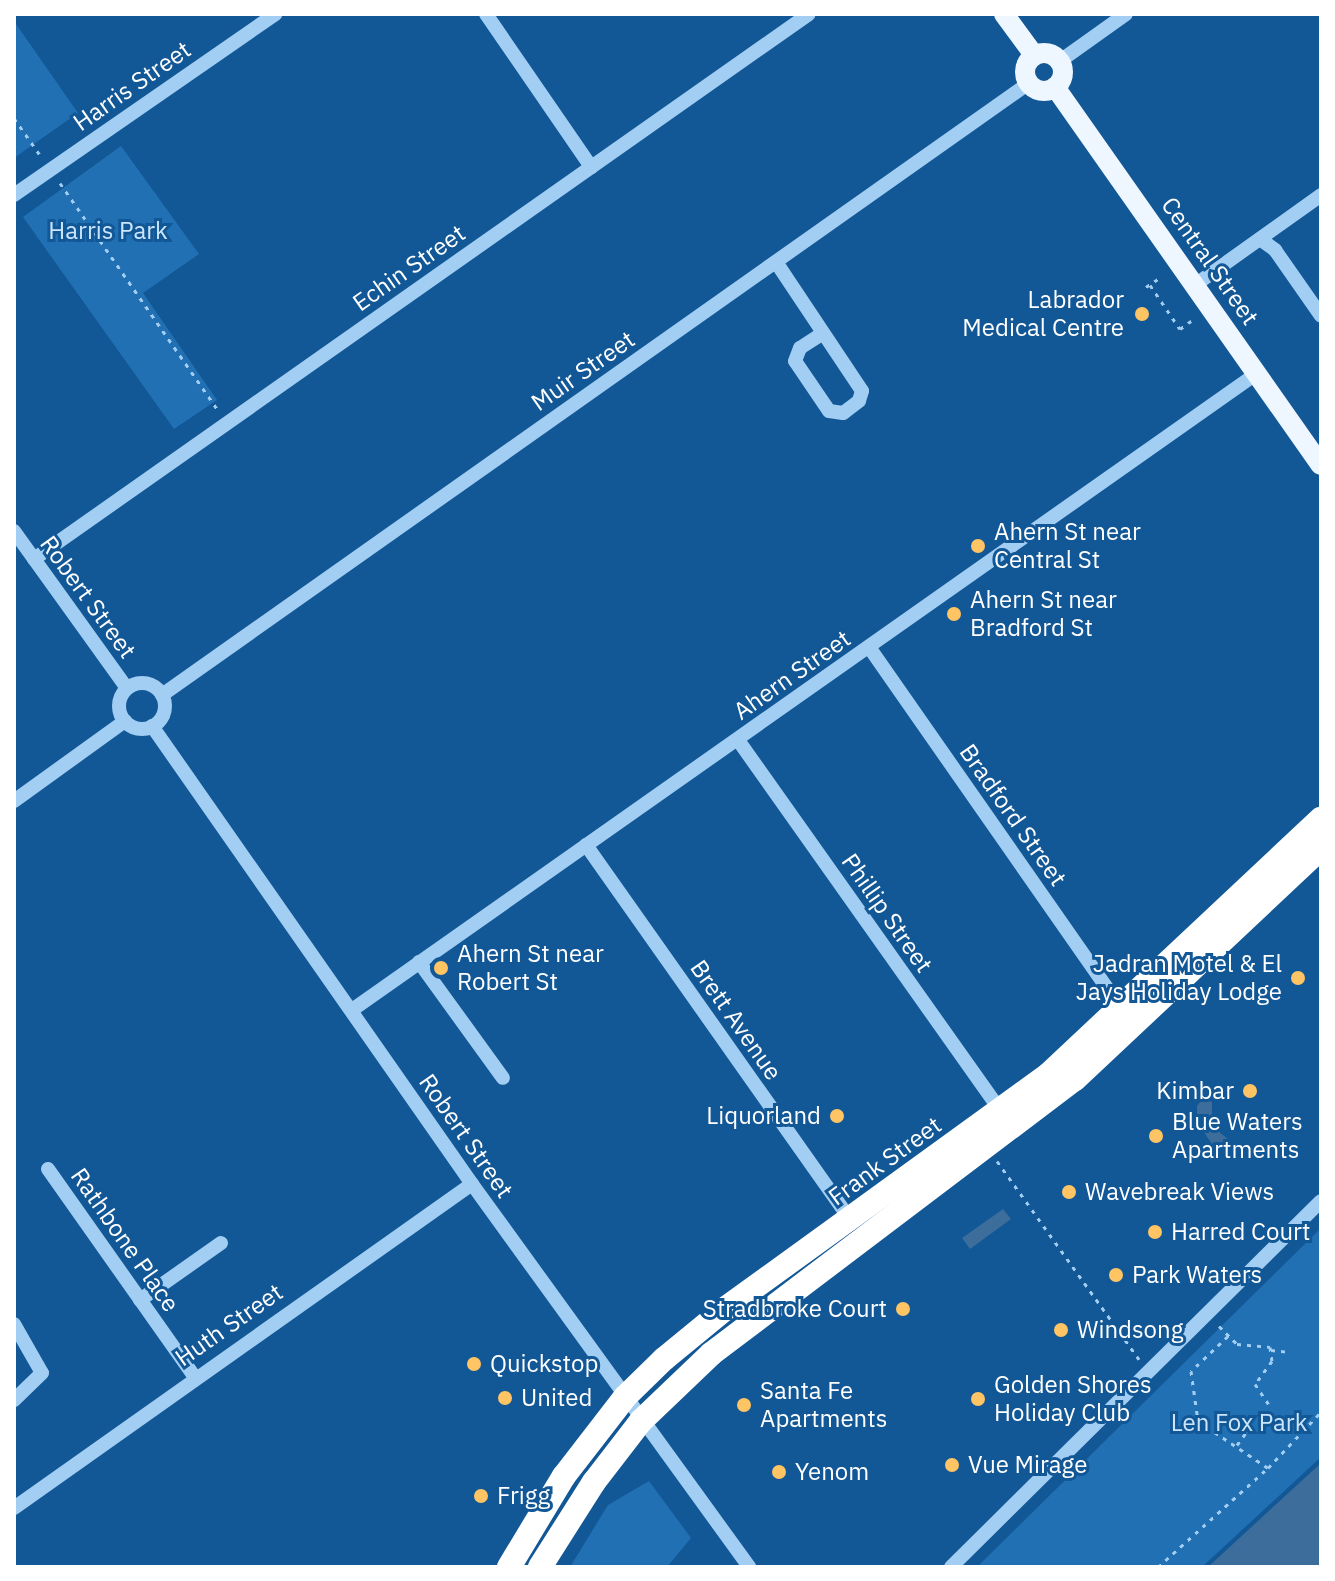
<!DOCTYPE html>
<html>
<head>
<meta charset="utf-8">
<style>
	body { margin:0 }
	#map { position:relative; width:1335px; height:1581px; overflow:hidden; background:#125796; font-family:"IBM Plex Sans",sans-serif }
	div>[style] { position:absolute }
	.green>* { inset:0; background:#2170b3 }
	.water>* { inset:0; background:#3c6d9b }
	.path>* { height:3px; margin-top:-1.5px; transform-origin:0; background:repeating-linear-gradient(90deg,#a2cef3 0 4px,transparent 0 10px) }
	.minor>* { height:14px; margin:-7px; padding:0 7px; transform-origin:7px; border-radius:7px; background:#a2cef3 }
	.minor>.ring { margin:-7px; padding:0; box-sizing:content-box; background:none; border:14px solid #a2cef3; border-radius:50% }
	.major>* { height:20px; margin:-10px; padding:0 10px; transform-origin:10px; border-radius:10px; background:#eef6ff }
	.major>.ring { margin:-10px; padding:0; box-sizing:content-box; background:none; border:20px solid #eef6ff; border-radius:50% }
	.highway>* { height:24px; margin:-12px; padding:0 12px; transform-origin:12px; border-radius:12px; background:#fff }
	.dots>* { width:22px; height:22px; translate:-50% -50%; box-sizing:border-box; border:4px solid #125796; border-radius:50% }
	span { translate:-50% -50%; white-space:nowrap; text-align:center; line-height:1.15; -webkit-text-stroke:6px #125796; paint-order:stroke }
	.street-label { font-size:24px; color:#fff }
	.park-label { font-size:24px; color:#cae5fd }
	.poi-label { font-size:24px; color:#fff }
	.right { translate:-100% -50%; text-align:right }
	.left { translate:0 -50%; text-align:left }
	.frame { position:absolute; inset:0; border:16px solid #fff; pointer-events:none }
</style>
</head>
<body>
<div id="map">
	<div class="green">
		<i style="clip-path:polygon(14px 21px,78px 113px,14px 158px)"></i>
		<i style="clip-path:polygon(121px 146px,199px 254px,143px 293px,217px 400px,174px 429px,23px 217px)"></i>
		<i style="clip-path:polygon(1321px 1228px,1321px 1457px,1202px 1567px,977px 1567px)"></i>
		<i style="clip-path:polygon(649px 1481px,691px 1538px,667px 1567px,570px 1567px,608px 1505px)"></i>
	</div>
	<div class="water">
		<i style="clip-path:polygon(1203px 1098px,1212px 1102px,1212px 1126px,1229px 1140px,1224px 1151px,1214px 1147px,1197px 1122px,1197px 1106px)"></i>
		<i style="clip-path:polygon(1003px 1209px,1011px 1219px,970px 1249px,962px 1238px)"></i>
		<i style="clip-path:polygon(1321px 1463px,1321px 1567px,1208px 1567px,1285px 1496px)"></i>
	</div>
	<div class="path">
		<i style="left:14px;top:118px;width:45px;rotate:54.9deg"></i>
		<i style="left:60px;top:183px;width:277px;rotate:55.2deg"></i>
		<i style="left:1150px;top:285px;width:53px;rotate:55.7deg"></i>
		<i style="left:1180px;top:329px;width:14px;rotate:-36deg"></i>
		<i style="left:1146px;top:287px;width:18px;rotate:-34deg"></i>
		<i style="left:997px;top:1161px;width:244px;rotate:54.4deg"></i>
		<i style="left:1219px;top:1326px;width:25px;rotate:45deg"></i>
		<i style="left:1237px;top:1344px;width:33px;rotate:5deg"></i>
		<i style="left:1270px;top:1347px;width:14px;rotate:82deg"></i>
		<i style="left:1272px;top:1361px;width:29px;rotate:126deg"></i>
		<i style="left:1255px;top:1384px;width:27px;rotate:56deg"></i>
		<i style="left:1228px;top:1336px;width:51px;rotate:136.6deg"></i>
		<i style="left:1191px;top:1371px;width:50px;rotate:82deg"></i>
		<i style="left:1198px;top:1421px;width:84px;rotate:33.9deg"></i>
		<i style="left:1271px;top:1350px;width:18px;rotate:6deg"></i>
		<i style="left:1237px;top:1445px;width:29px;rotate:-54deg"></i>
		<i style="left:1158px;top:1567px;width:148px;rotate:-42deg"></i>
		<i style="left:1268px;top:1468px;width:77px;rotate:-46.6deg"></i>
	</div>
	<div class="minor">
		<i style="left:486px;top:14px;width:186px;rotate:55.5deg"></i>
		<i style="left:1060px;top:61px;width:81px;rotate:-35.5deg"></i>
		<i style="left:14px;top:195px;width:318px;rotate:-34.7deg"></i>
		<i style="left:1260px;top:239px;width:19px;rotate:36deg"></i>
		<i style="left:1275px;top:250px;width:80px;rotate:55.1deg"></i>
		<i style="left:776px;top:262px;width:155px;rotate:56.3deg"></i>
		<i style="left:862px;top:391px;width:10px;rotate:107deg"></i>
		<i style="left:859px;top:401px;width:20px;rotate:143deg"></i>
		<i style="left:843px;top:413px;width:14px;rotate:-172deg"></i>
		<i style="left:829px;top:411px;width:60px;rotate:-124.2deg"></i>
		<i style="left:795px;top:361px;width:14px;rotate:-69deg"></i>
		<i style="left:800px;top:348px;width:27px;rotate:-33deg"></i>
		<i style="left:1195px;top:285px;width:155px;rotate:-35.5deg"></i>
		<i style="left:14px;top:531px;width:193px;rotate:54.3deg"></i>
		<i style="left:34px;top:559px;width:947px;rotate:-35.12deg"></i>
		<i style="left:869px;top:647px;width:440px;rotate:55.1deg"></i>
		<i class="ring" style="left:119px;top:683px;width:32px;height:32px"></i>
		<i style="left:162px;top:695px;width:1061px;rotate:-35.22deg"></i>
		<i style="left:152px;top:726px;width:559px;rotate:55.06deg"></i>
		<i style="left:472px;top:1184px;width:473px;rotate:54.1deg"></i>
		<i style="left:738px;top:740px;width:456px;rotate:54.7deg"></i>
		<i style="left:14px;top:801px;width:137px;rotate:-35.8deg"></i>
		<i style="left:586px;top:845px;width:459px;rotate:54.8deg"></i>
		<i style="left:419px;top:962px;width:143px;rotate:54.1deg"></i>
		<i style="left:352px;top:1010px;width:1105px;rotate:-35.13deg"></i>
		<i style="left:48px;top:1169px;width:253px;rotate:54.8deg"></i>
		<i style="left:140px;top:1300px;width:99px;rotate:-35.1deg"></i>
		<i style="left:14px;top:1324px;width:56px;rotate:60.3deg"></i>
		<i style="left:42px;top:1373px;width:39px;rotate:136deg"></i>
		<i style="left:14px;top:1508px;width:561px;rotate:-35.28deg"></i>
		<i style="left:951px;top:1567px;width:520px;rotate:-44.69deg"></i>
	</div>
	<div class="major">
		<i style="left:1004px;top:14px;width:51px;rotate:53.8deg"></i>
		<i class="ring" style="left:1025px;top:53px;width:18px;height:18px"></i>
		<i style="left:1055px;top:87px;width:462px;rotate:54.9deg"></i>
	</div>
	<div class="highway">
		<i style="left:509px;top:1567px;width:106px;rotate:-58.9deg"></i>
		<i style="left:564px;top:1476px;width:100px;rotate:-52.3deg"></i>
		<i style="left:625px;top:1397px;width:54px;rotate:-44.3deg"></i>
		<i style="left:664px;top:1359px;width:80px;rotate:-39.4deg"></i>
		<i style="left:726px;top:1308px;width:399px;rotate:-35.9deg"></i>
		<i style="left:1049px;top:1074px;width:373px;rotate:-43.2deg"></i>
		<i style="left:540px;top:1567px;width:101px;rotate:-57.6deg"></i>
		<i style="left:594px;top:1482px;width:77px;rotate:-52.4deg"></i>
		<i style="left:641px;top:1421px;width:97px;rotate:-43.7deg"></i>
		<i style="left:711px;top:1354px;width:456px;rotate:-37.1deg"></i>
		<i style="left:1075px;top:1079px;width:337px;rotate:-43.2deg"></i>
	</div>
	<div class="dots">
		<i style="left:1142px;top:314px;background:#ffc464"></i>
		<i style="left:978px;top:546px;background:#ffc464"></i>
		<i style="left:954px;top:614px;background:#ffc464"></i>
		<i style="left:441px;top:968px;background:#ffc464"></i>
		<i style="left:1298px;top:978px;background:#ffc464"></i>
		<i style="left:1250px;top:1091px;background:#ffc464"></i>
		<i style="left:837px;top:1116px;background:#ffc464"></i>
		<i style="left:1156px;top:1136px;background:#ffc464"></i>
		<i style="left:1069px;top:1192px;background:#ffc464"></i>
		<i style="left:1155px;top:1232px;background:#ffc464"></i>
		<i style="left:1116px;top:1275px;background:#ffc464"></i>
		<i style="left:903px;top:1309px;background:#ffc464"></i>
		<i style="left:1061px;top:1330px;background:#ffc464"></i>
		<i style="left:474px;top:1364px;background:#ffc464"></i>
		<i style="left:505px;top:1398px;background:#ffc464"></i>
		<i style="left:978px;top:1399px;background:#ffc464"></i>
		<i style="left:744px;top:1405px;background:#ffc464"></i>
		<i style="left:952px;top:1465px;background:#ffc464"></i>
		<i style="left:779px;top:1472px;background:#ffc464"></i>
		<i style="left:481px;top:1496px;background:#ffc464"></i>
	</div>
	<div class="street-label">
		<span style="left:132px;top:86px;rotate:-35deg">Harris Street</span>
		<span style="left:1210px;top:261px;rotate:55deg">Central Street</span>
		<span style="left:409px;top:268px;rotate:-35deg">Echin Street</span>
		<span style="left:583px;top:371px;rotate:-35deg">Muir Street</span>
		<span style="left:88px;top:597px;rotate:54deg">Robert Street</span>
		<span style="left:792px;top:675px;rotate:-35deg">Ahern Street</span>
		<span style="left:1013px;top:815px;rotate:55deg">Bradford Street</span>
		<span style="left:887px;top:913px;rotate:55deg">Phillip Street</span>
		<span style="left:736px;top:1020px;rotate:55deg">Brett Avenue</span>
		<span style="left:466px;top:1136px;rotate:55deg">Robert Street</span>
		<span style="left:885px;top:1161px;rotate:-36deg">Frank Street</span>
		<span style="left:125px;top:1240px;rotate:55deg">Rathbone Place</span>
		<span style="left:229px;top:1325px;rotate:-35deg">Huth Street</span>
	</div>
	<div class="park-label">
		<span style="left:108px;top:231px">Harris Park</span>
		<span style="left:1239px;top:1423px">Len Fox Park</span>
	</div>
	<div class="poi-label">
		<span class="right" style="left:1124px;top:314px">Labrador<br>Medical Centre</span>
		<span class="left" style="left:994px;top:546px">Ahern St near<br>Central St</span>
		<span class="left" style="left:970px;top:614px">Ahern St near<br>Bradford St</span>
		<span class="left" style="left:457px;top:968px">Ahern St near<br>Robert St</span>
		<span class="right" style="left:1282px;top:978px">Jadran Motel &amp; El<br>Jays Holiday Lodge</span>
		<span class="right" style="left:1234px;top:1091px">Kimbar</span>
		<span class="right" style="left:821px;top:1116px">Liquorland</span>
		<span class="left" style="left:1172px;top:1136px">Blue Waters<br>Apartments</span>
		<span class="left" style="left:1085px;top:1192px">Wavebreak Views</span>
		<span class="left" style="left:1171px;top:1232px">Harred Court</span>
		<span class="left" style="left:1132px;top:1275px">Park Waters</span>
		<span class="right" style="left:887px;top:1309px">Stradbroke Court</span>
		<span class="left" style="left:1077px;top:1330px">Windsong</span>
		<span class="left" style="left:490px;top:1364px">Quickstop</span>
		<span class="left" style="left:994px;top:1399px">Golden Shores<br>Holiday Club</span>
		<span class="left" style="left:760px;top:1405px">Santa Fe<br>Apartments</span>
		<span class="left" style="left:521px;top:1398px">United</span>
		<span class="left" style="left:968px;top:1465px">Vue Mirage</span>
		<span class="left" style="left:795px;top:1472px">Yenom</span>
		<span class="left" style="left:497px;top:1496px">Frigg</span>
	</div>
	<div class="frame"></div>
</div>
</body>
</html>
